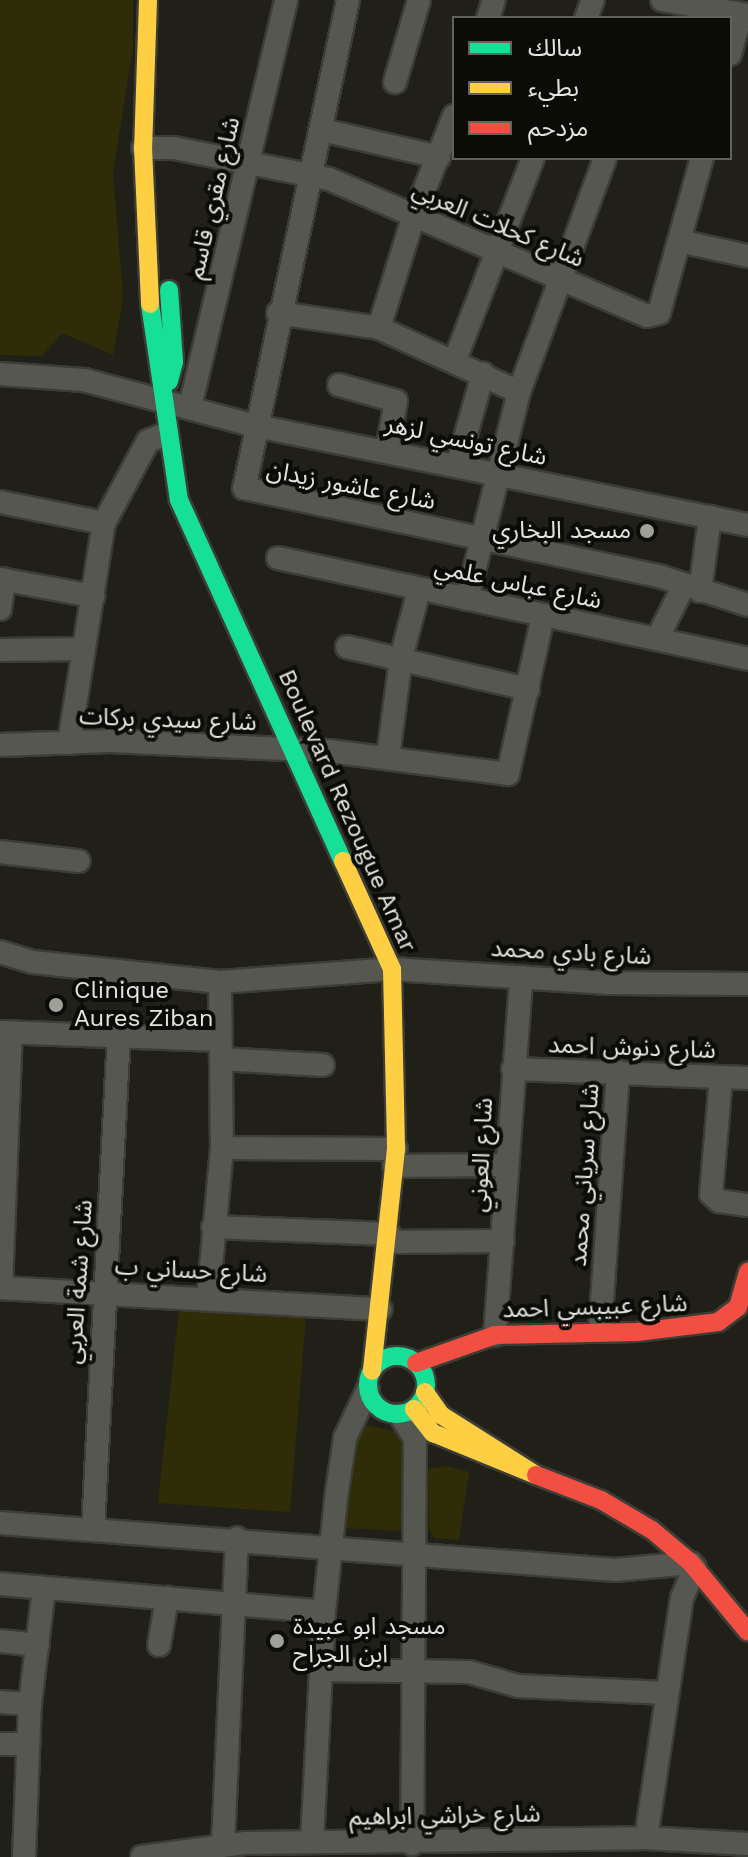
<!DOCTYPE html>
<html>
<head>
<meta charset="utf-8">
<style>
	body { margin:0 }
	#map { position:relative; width:748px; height:1857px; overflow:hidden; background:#202018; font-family:"Work Sans","Noto Sans Arabic",sans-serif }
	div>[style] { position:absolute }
	.green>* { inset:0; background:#2e2d07 }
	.roads { filter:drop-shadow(2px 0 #3d3d37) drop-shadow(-2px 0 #3d3d37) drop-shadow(0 2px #3d3d37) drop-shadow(0 -2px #3d3d37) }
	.street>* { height:22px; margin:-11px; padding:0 11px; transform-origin:11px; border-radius:11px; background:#575752 }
	.fast>* { height:18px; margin:-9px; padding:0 9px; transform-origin:9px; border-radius:9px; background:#16e098 }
	.fast>.ring { margin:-9px; padding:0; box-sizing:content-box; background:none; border:18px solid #16e098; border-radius:50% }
	.slow>* { height:18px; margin:-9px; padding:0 9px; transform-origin:9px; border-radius:9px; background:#ffcf43 }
	.jam>* { height:18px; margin:-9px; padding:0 9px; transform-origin:9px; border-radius:9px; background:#f24e42 }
	.dots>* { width:22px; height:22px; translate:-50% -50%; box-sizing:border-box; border:4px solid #0c0c06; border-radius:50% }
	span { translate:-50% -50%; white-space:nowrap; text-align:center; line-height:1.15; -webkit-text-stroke:8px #0c0c06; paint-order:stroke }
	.street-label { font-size:24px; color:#e5e5dc }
	.poi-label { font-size:24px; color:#e5e5dc }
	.right { translate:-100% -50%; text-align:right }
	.left { translate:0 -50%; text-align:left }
	.legend { position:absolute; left:452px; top:16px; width:280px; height:144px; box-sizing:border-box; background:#0c0c06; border:2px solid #63635c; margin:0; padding:10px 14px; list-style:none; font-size:24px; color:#e5e5dc }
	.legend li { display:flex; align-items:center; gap:16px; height:40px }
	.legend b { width:40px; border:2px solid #63635c }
</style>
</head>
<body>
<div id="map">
	<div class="green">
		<i style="clip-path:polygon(0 0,133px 0,133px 48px,113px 172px,123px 298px,113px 355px,62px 333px,42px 356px,0 355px)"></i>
		<i style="clip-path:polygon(179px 1309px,306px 1315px,290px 1512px,158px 1503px)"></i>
		<i style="clip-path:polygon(366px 1425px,399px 1432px,403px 1443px,401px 1531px,342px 1528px,353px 1435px)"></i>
		<i style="clip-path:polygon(447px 1466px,469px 1472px,459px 1540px,434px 1538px,429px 1529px,428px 1469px)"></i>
	</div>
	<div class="roads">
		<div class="street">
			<i style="left:348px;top:0;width:499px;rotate:102deg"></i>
			<i style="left:244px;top:488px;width:427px;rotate:12deg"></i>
			<i style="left:662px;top:577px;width:90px;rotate:18deg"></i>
			<i style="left:662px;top:0;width:87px;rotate:9.9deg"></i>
			<i style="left:488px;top:18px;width:19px;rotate:-72deg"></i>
			<i style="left:586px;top:18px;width:19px;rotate:-69deg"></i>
			<i style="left:730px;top:54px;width:41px;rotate:-74.6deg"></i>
			<i style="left:395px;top:82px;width:85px;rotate:-73.7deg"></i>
			<i style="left:322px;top:130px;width:120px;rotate:13deg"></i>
			<i style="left:143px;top:148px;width:31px"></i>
			<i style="left:174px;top:148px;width:158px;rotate:11.3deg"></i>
			<i style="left:329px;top:179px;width:346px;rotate:23.3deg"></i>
			<i style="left:647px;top:316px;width:12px;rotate:-14deg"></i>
			<i style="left:659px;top:313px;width:161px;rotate:-74.5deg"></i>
			<i style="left:679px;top:241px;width:71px;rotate:12.3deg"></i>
			<i style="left:278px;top:313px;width:102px;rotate:8.4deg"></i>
			<i style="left:379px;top:328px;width:154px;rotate:24.6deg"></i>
			<i style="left:379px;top:328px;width:115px;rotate:-72.8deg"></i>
			<i style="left:413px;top:218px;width:110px;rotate:-68.1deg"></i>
			<i style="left:455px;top:360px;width:217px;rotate:-68.9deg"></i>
			<i style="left:0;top:374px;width:84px;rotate:4.1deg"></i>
			<i style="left:84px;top:380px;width:178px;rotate:15deg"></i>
			<i style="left:256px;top:426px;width:502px;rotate:11.38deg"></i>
			<i style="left:339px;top:385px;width:59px;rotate:15.7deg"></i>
			<i style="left:396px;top:401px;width:50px;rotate:100.4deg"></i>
			<i style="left:190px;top:407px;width:418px;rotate:-76.7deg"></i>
			<i style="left:457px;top:466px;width:96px;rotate:-74.2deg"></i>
			<i style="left:0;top:502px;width:106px;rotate:11.4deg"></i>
			<i style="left:278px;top:558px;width:481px;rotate:12.1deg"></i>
			<i style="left:0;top:579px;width:95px;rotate:10.4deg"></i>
			<i style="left:700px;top:591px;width:75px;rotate:-82.3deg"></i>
			<i style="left:467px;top:599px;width:213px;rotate:-75.9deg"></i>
			<i style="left:519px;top:392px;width:249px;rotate:-69.8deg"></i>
			<i style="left:0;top:609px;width:30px;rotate:-82deg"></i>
			<i style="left:657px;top:639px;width:60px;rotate:-63.4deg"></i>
			<i style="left:347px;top:647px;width:186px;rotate:13.1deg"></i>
			<i style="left:0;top:650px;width:84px;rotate:-0.7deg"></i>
			<i style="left:69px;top:743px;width:223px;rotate:-81deg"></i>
			<i style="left:104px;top:523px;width:93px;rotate:-61.8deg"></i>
			<i style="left:148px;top:441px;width:18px;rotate:-22deg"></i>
			<i style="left:0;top:745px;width:110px;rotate:-2.1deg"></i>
			<i style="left:110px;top:741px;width:219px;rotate:2.6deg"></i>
			<i style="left:329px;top:751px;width:180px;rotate:7.3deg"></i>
			<i style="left:508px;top:774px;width:162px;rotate:-77.5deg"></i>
			<i style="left:388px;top:757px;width:100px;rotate:-82.5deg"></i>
			<i style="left:401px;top:658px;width:70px;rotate:-75.2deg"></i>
			<i style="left:0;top:852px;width:79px;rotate:6.6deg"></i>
			<i style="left:0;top:952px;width:34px;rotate:17deg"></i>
			<i style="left:33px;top:962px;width:188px;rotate:6.1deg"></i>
			<i style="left:220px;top:982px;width:172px;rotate:-4.3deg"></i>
			<i style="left:392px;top:969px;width:217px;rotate:3.7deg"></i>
			<i style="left:609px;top:983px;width:139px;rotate:0.4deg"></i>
			<i style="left:0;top:1032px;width:219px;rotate:2.1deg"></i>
			<i style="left:221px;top:1059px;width:102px;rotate:3.4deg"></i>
			<i style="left:513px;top:1069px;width:235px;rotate:2.2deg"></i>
			<i style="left:721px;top:1078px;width:116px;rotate:94.9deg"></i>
			<i style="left:711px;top:1194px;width:11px;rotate:41deg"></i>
			<i style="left:719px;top:1201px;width:29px;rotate:8deg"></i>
			<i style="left:222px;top:1148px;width:174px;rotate:0.3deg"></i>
			<i style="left:394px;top:1166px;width:112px;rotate:-0.5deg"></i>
			<i style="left:213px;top:1227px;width:176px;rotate:2.3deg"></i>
			<i style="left:389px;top:1242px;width:114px;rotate:-0.5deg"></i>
			<i style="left:0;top:1288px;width:381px;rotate:3.2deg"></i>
			<i style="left:1px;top:1288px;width:255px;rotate:-87.8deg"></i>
			<i style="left:208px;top:1299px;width:152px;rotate:-84.7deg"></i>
			<i style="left:222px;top:1148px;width:166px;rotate:-90.7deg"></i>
			<i style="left:600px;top:1330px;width:259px;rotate:-86deg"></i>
			<i style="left:495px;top:1335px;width:359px;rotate:-85.8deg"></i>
			<i style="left:400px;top:1415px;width:27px;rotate:57deg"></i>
			<i style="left:415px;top:1438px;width:406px;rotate:90.4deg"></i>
			<i style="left:0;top:1523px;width:617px;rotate:4.37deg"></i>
			<i style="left:615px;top:1570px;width:76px;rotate:-5.3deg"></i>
			<i style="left:93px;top:1529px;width:491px;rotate:-87deg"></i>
			<i style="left:0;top:1584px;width:325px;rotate:4.9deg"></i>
			<i style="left:0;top:1641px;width:38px;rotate:6deg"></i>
			<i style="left:159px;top:1645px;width:48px;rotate:-80.3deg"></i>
			<i style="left:322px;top:1670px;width:147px;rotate:0.8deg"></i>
			<i style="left:469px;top:1672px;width:51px;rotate:15.9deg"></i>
			<i style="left:518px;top:1686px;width:148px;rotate:2.7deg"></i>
			<i style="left:0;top:1702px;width:30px;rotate:4deg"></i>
			<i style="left:0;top:1744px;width:27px"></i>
			<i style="left:646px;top:1838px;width:243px;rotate:-81.5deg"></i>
			<i style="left:682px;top:1598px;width:33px;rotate:-67deg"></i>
			<i style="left:312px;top:1842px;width:230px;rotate:-87deg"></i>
			<i style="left:324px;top:1612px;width:122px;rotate:-83.9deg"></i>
			<i style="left:337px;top:1491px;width:54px;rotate:-81.4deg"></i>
			<i style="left:345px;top:1438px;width:54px;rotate:-64.9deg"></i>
			<i style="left:223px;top:1845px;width:307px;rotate:-87.4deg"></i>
			<i style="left:24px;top:1857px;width:153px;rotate:-87.8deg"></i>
			<i style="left:30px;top:1704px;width:117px;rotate:-83.1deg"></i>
			<i style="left:142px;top:1857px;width:105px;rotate:-7.7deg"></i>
			<i style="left:246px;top:1843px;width:400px;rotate:-0.7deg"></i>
			<i style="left:646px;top:1838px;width:102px;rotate:3.4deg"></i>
		</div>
		<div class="fast">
			<i style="left:169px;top:290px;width:72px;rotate:86deg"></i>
			<i style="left:174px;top:362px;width:20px;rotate:105deg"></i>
			<i style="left:150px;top:304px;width:198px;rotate:81.6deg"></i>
			<i style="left:179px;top:500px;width:397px;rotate:65.6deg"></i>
			<i class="ring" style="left:368px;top:1356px;width:40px;height:40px"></i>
		</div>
		<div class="slow">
			<i style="left:148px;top:0;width:148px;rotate:91.9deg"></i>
			<i style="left:143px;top:148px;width:156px;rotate:87.4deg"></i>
			<i style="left:343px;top:861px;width:119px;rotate:65.6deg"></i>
			<i style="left:392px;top:969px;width:180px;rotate:88.7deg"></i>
			<i style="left:396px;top:1149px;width:223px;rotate:96.2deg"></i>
			<i style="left:414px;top:1409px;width:31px;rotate:52deg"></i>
			<i style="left:433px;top:1433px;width:111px;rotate:22.2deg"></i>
			<i style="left:536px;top:1475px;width:112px;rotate:-147.7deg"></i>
			<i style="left:441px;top:1415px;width:28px;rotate:-125deg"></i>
		</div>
		<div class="jam">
			<i style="left:416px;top:1363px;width:84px;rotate:-19.5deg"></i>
			<i style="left:495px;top:1335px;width:142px;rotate:-1.2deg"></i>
			<i style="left:637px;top:1332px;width:82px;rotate:-7deg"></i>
			<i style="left:718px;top:1322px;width:25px;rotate:-37deg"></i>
			<i style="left:738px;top:1307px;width:37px;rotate:-74deg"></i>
			<i style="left:536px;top:1475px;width:70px;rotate:21deg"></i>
			<i style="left:601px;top:1500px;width:59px;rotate:30.5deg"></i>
			<i style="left:652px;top:1530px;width:51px;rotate:40.2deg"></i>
			<i style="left:691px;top:1563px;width:89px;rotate:50.4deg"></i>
		</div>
	</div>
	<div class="dots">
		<i style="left:647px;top:531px;background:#a0a097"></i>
		<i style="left:56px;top:1005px;background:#a0a097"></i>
		<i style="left:277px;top:1641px;background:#a0a097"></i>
	</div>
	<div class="street-label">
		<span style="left:214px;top:198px;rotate:-77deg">شارع مقري قاسم</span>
		<span style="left:498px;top:225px;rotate:23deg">شارع كحلات العربي</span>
		<span style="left:466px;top:441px;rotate:12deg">شارع تونسي لزهر</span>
		<span style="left:351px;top:486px;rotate:11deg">شارع عاشور زيدان</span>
		<span style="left:518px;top:584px;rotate:12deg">شارع عباس علمي</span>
		<span style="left:168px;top:720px;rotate:2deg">شارع سيدي بركات</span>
		<span style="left:347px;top:811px;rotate:66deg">Boulevard Rezougue Amar</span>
		<span style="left:571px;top:953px;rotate:3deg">شارع بادي محمد</span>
		<span style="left:632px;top:1048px;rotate:2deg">شارع دنوش احمد</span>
		<span style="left:482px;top:1155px;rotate:-87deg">شارع العوني</span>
		<span style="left:585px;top:1175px;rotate:-86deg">شارع سرياني محمد</span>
		<span style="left:191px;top:1271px;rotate:3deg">شارع حساني ب</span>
		<span style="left:79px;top:1282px;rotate:-86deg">شارع شمة العربي</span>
		<span style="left:595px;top:1307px;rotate:-2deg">شارع عبيبسي احمد</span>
		<span style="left:445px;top:1816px;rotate:-1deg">شارع خراشي ابراهيم</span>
	</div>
	<div class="poi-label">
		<span class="right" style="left:631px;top:531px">مسجد البخاري</span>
		<span class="left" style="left:74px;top:1005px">Clinique<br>Aures Ziban</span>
		<span class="left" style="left:293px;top:1641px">مسجد ابو عبيدة<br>ابن الجراح</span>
	</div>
	<ul class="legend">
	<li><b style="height:10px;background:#16e098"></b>سالك</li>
	<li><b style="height:10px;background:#ffcf43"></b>بطيء</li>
	<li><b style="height:10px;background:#f24e42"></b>مزدحم</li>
	</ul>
</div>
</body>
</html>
